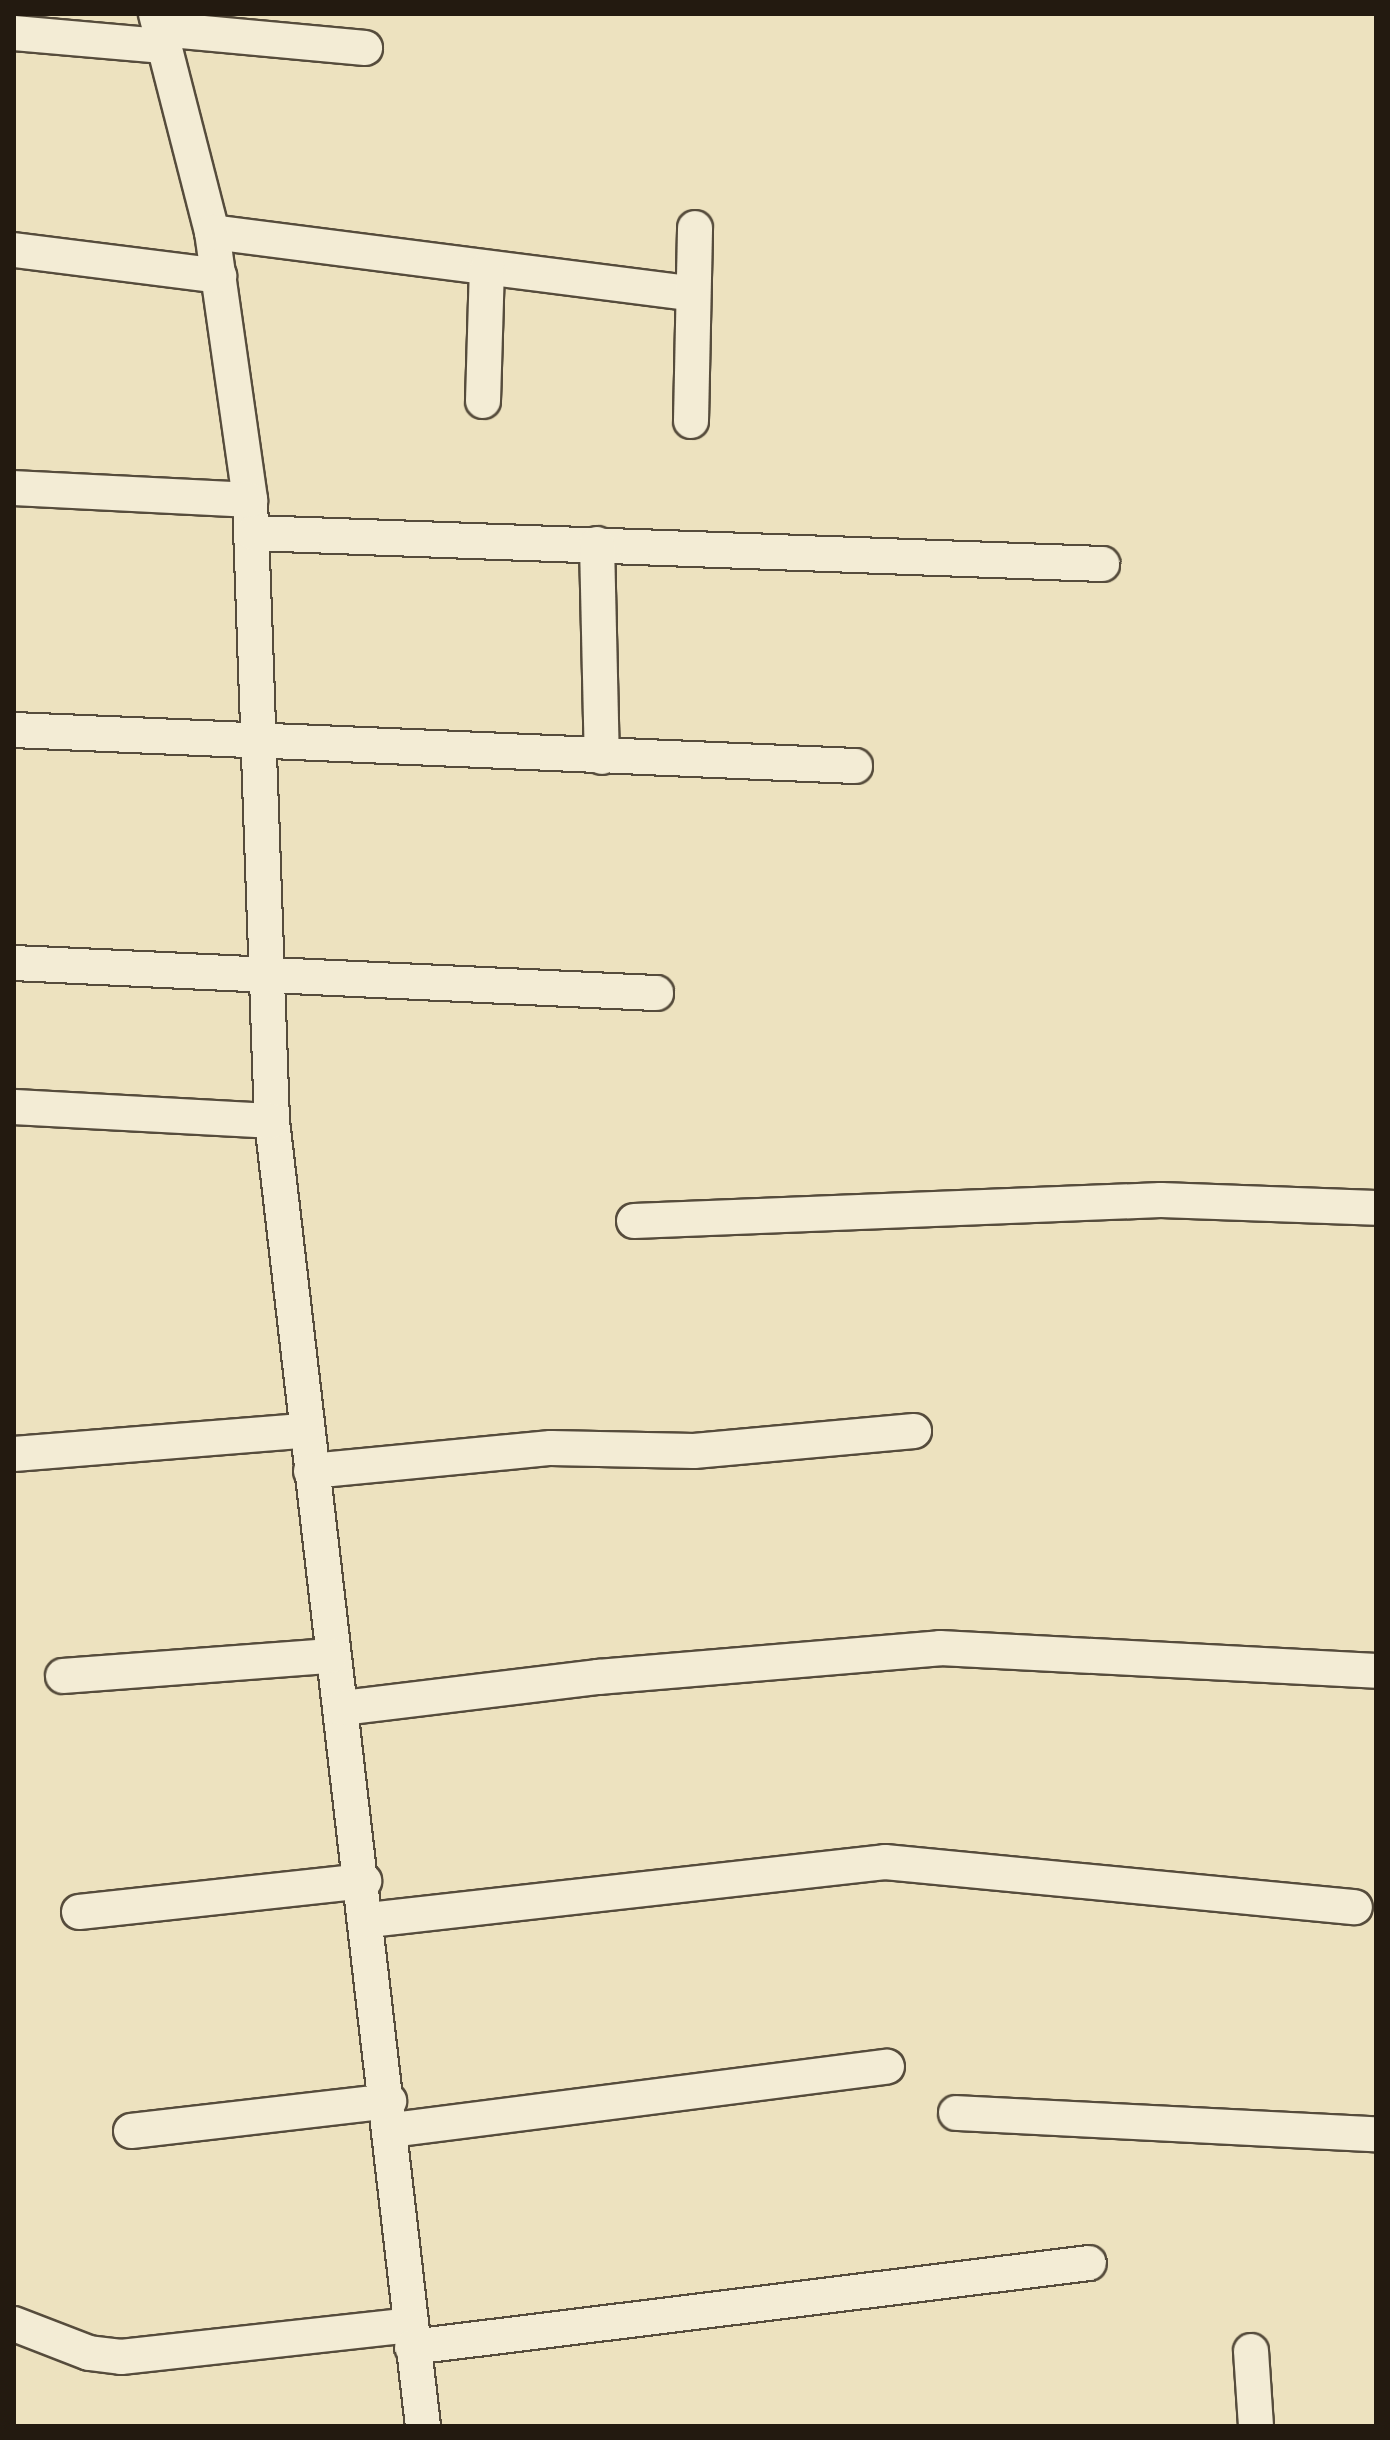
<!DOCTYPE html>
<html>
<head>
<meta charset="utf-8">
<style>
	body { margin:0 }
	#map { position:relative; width:1390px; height:2440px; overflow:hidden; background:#ede2bf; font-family:Vollkorn,serif }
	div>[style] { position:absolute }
	.roads { filter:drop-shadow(2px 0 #564c3c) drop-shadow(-2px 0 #564c3c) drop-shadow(0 2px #564c3c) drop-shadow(0 -2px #564c3c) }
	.street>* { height:34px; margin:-17px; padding:0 17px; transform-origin:17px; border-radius:17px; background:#f3ecd5 }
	span { translate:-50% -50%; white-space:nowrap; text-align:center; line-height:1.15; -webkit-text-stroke:6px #f3ecd5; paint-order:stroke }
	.frame { position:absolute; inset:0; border:16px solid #231a10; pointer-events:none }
</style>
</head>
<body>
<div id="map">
	<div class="roads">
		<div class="street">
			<i style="left:156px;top:14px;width:225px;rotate:75.6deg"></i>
			<i style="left:212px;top:232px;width:271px;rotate:81.9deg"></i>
			<i style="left:250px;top:500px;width:621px;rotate:87.97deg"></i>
			<i style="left:272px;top:1121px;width:1314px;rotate:83.4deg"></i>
			<i style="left:160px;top:29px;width:206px;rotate:5.3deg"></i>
			<i style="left:14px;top:33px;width:150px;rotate:5deg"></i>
			<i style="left:212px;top:232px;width:485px;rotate:7.3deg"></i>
			<i style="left:14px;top:250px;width:207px;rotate:7.2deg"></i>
			<i style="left:483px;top:401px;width:132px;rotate:-88.3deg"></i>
			<i style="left:691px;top:421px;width:193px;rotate:-88.8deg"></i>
			<i style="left:14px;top:488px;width:236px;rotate:2.9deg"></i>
			<i style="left:253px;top:533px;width:850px;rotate:2.09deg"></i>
			<i style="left:597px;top:544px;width:213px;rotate:88.7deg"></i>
			<i style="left:14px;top:730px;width:842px;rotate:2.45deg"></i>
			<i style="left:14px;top:963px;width:643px;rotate:2.68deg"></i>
			<i style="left:14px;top:1107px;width:258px;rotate:3.1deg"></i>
			<i style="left:634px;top:1221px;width:527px;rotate:-2.28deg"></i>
			<i style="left:1161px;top:1200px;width:215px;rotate:2.1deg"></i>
			<i style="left:14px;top:1454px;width:289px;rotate:-4.6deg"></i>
			<i style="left:311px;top:1471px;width:241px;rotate:-5.5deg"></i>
			<i style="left:551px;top:1448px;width:143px;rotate:1.2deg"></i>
			<i style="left:694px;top:1451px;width:221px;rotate:-5.2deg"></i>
			<i style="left:63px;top:1676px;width:268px;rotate:-4.3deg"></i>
			<i style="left:342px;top:1708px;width:258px;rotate:-6.9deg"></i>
			<i style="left:598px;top:1677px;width:343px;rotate:-4.8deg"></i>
			<i style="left:940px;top:1648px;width:437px;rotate:3deg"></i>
			<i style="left:79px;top:1912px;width:287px;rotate:-6.2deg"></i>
			<i style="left:369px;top:1920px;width:519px;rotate:-6.41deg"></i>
			<i style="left:885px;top:1862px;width:472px;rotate:5.5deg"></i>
			<i style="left:956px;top:2113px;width:421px;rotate:2.9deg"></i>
			<i style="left:392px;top:2130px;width:499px;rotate:-7.3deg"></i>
			<i style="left:131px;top:2131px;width:260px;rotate:-6.6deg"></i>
			<i style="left:14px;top:2324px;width:80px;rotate:21.1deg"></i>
			<i style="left:89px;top:2353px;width:32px;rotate:7deg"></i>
			<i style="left:121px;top:2357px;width:291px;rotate:-6.3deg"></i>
			<i style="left:412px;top:2347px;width:682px;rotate:-7.07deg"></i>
			<i style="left:1251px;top:2351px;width:75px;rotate:86.2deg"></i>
		</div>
	</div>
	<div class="frame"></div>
</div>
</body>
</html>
